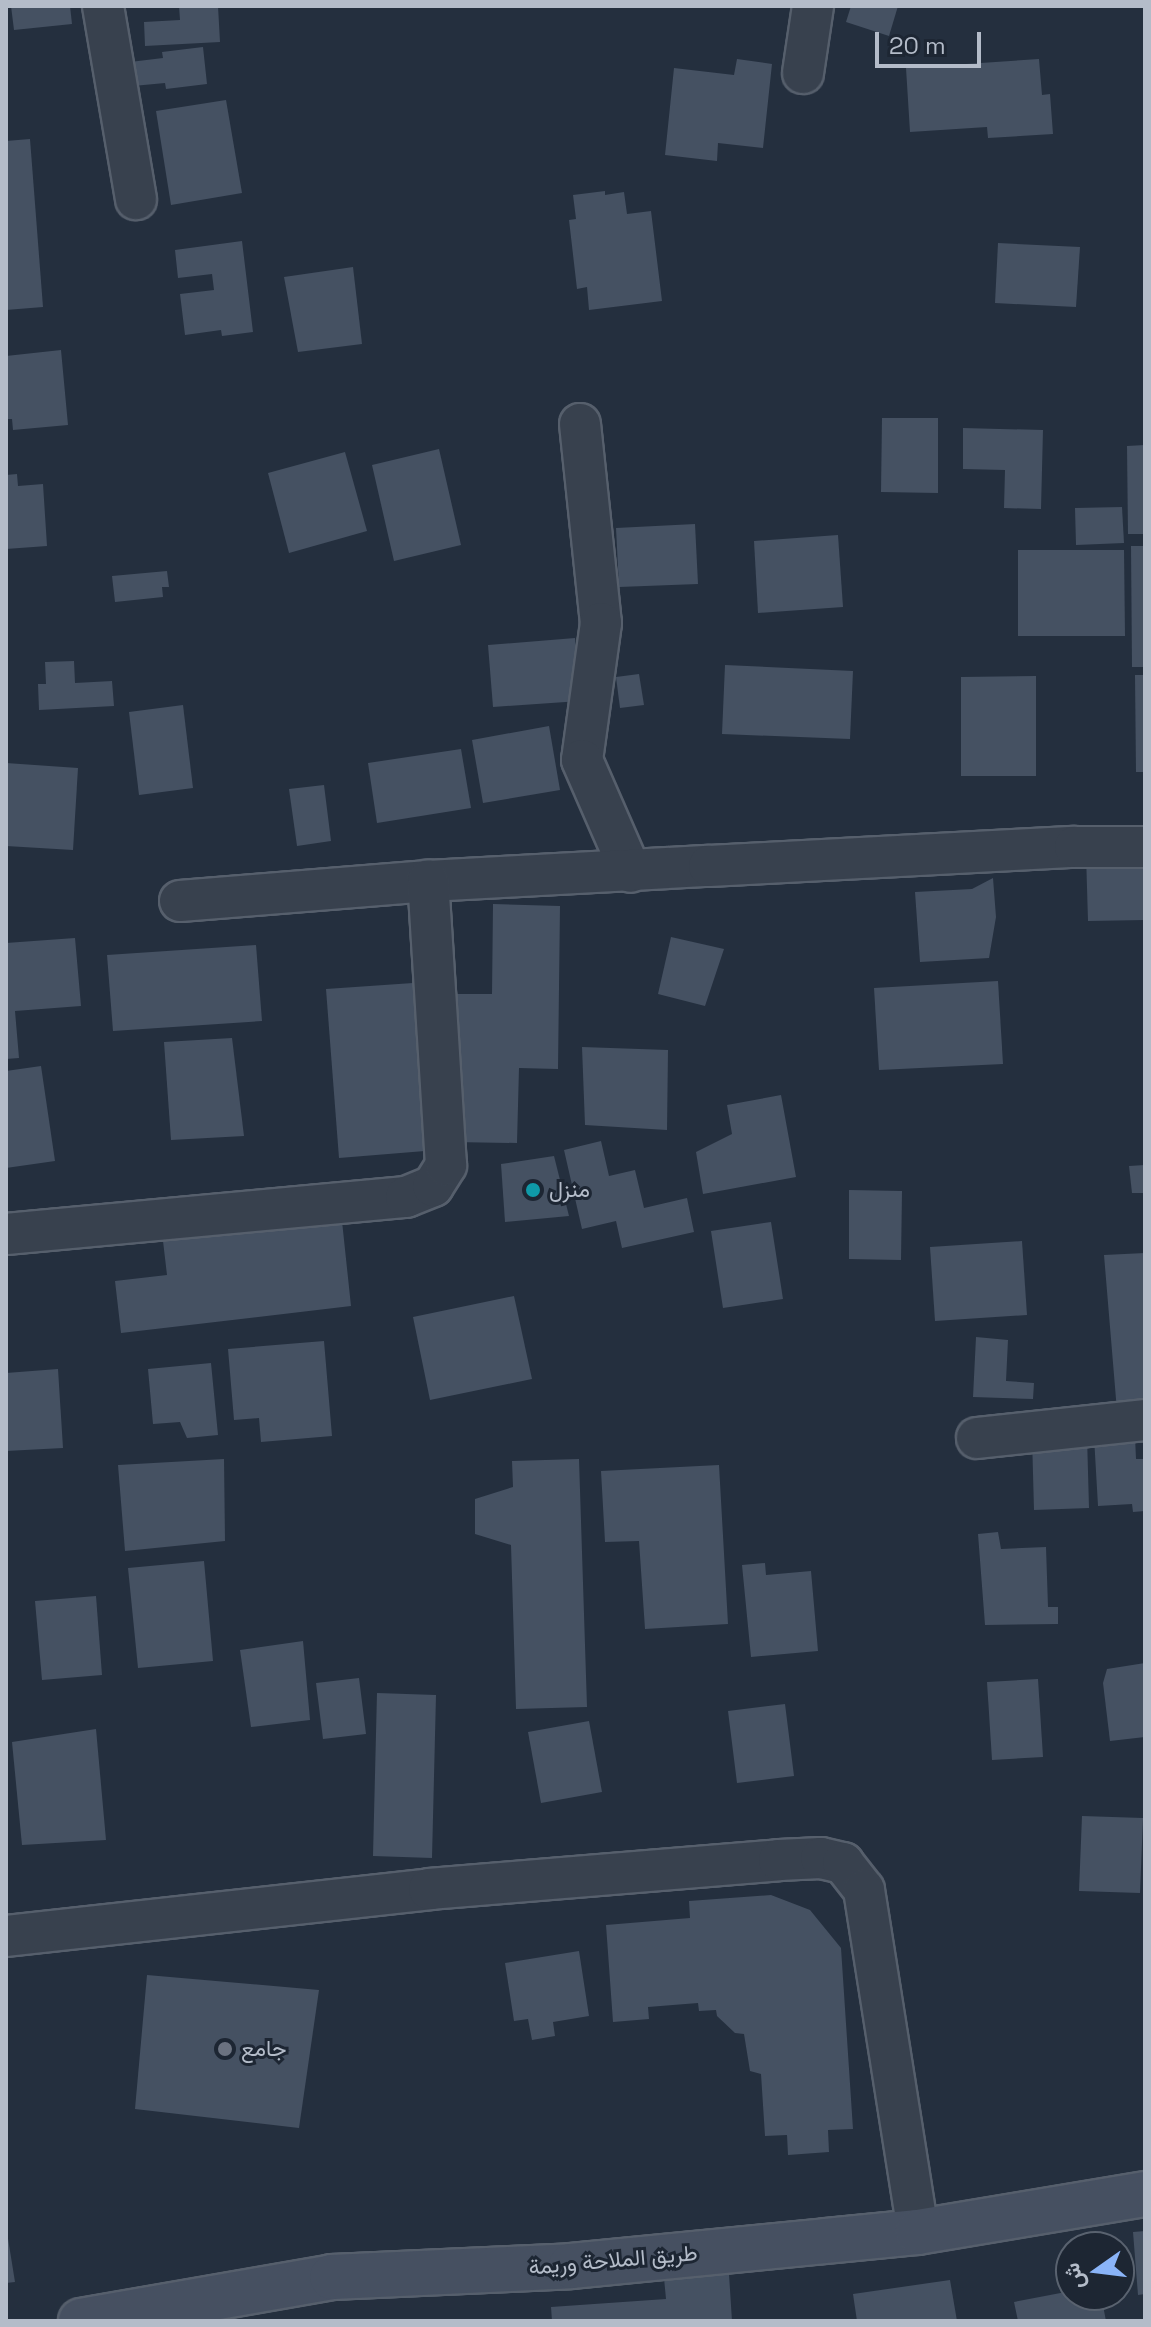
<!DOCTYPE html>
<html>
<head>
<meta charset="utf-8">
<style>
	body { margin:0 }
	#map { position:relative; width:1151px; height:2327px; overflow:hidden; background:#242f3e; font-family:"Space Grotesk",Vazirmatn,sans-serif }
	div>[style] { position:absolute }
	.building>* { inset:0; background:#455162 }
	.roads { filter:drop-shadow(2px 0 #565f6c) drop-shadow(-2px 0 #565f6c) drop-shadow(0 2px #565f6c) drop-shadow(0 -2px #565f6c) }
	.street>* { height:40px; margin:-20px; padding:0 20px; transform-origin:20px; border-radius:20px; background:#38414e }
	.secondary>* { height:44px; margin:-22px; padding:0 22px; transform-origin:22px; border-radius:22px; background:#465061 }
	.dots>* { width:22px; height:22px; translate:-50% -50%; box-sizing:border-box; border:4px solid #1d2633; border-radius:50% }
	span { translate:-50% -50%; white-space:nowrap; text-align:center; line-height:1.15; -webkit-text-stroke:6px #1d2633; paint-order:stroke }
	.poi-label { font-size:22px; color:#b4bcc9 }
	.left { translate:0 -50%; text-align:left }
	.street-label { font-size:22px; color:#b4bcc9 }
	.frame { position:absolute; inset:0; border:8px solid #b4bcc9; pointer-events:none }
	.north { position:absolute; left:1055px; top:2231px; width:80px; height:80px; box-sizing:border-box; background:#1d2633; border:2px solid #59626f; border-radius:50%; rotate:256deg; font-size:22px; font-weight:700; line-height:32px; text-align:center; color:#b4bcc9 }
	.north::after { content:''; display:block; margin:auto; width:28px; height:36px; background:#8ab4f8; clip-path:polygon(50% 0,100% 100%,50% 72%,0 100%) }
	.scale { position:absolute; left:875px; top:32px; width:106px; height:36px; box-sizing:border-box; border:4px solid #b4bcc9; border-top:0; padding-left:10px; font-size:24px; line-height:28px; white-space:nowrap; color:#b4bcc9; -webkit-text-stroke:6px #1d2633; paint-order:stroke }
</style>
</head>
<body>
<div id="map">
	<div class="building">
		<i style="clip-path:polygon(11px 6px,70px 6px,72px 24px,14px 30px)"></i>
		<i style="clip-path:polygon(179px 6px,218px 6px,220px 42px,145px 46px,144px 22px,180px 20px)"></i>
		<i style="clip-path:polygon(851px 6px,898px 6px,889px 36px,846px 22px)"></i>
		<i style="clip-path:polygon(203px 47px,207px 84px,166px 89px,165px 83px,133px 86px,130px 62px,163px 58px,162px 52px)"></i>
		<i style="clip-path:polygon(737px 59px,772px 64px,763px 148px,718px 143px,717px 161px,665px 155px,674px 68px,734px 75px)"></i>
		<i style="clip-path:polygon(1039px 59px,1042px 95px,1050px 94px,1053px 134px,988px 138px,987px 127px,910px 132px,906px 68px)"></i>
		<i style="clip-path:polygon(226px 100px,242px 193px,171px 205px,156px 111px)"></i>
		<i style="clip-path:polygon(30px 139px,43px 307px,6px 310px,6px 141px)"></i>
		<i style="clip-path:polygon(605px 191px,605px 195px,624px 192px,627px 214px,651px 211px,662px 301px,589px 310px,587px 287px,577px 289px,569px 220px,576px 219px,573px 195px)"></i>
		<i style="clip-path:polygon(242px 241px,253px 332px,222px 336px,221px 330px,185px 335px,180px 294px,214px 290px,212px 274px,178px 278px,175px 250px)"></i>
		<i style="clip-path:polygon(998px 243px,1080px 247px,1076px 307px,995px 303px)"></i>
		<i style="clip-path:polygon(353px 267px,362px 344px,298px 352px,284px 277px)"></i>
		<i style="clip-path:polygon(61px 350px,68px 425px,13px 430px,12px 419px,6px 419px,6px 356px)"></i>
		<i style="clip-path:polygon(882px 418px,938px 418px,938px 493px,881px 492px)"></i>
		<i style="clip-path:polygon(963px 428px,1043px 430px,1041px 509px,1004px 508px,1005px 470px,963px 469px)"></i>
		<i style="clip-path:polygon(1145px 445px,1145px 534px,1128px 534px,1127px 446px)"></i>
		<i style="clip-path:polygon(439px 449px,461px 545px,394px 561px,372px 465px)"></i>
		<i style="clip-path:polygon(345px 452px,367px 531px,289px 553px,268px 473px)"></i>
		<i style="clip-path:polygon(17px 474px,18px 486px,43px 484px,47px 546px,6px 549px,6px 475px)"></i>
		<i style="clip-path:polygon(1122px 507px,1124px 543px,1076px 545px,1075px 508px)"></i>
		<i style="clip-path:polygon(695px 524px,698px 584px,619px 587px,616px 528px)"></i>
		<i style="clip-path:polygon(838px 535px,843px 607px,758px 613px,754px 541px)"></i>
		<i style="clip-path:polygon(1131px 546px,1145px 546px,1145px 667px,1132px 667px)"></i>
		<i style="clip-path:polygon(1018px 550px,1124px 550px,1125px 636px,1018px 636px)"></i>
		<i style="clip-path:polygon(167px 571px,169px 587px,162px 587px,163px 597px,115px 602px,112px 576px)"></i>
		<i style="clip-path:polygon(575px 638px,580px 701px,493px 707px,488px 645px)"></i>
		<i style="clip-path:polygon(74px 661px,75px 683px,112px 681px,114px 706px,39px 710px,38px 684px,46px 684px,45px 662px)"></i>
		<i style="clip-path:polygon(725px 665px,853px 671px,850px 739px,722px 734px)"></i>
		<i style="clip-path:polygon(639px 674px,644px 705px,620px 708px,616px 677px)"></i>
		<i style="clip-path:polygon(1135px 675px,1145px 675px,1145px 772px,1136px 772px)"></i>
		<i style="clip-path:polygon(1036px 676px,1036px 776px,961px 776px,961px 677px)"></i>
		<i style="clip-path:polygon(183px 705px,193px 788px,139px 795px,129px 712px)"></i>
		<i style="clip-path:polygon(549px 726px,560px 790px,483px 803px,472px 740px)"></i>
		<i style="clip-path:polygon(461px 749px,471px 808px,377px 823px,368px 763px)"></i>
		<i style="clip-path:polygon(6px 763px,78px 768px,73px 850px,6px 846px)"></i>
		<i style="clip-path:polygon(324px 785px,331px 841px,297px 846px,289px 789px)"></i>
		<i style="clip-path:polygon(1145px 853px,1145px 920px,1088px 921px,1086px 854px)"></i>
		<i style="clip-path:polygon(993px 878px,996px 917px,989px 958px,920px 962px,915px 892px,972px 889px)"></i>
		<i style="clip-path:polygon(493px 904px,560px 906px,558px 1069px,519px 1068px,517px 1143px,453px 1142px,456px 994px,492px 994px)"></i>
		<i style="clip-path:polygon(671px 937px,724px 949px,705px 1006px,658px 994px)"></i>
		<i style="clip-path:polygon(75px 938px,81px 1006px,15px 1011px,19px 1058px,6px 1059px,6px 943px)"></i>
		<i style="clip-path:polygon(256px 945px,262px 1021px,113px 1031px,107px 955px)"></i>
		<i style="clip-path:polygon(998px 981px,1003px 1064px,879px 1070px,874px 988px)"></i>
		<i style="clip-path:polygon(413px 983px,425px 1151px,339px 1158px,326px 989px)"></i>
		<i style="clip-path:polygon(232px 1038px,244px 1136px,171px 1140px,164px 1042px)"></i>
		<i style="clip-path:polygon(582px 1047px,668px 1050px,667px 1130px,585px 1125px)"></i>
		<i style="clip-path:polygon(41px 1066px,55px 1161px,6px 1168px,6px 1071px)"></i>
		<i style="clip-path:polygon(781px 1095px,796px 1177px,703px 1194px,696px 1152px,732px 1134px,727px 1105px)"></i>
		<i style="clip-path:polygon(601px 1141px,609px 1176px,635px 1170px,644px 1208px,687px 1198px,694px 1232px,622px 1248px,616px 1221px,582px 1229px,564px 1150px)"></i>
		<i style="clip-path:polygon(554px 1156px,569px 1216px,505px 1222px,501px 1164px)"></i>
		<i style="clip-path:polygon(1145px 1165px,1145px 1193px,1132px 1193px,1129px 1166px)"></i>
		<i style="clip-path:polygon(849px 1190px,902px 1191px,901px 1260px,849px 1259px)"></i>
		<i style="clip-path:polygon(342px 1221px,351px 1306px,121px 1333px,115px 1281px,167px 1275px,163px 1241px)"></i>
		<i style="clip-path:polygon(771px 1222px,783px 1299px,723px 1308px,711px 1231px)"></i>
		<i style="clip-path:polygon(1022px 1241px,1027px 1315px,935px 1321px,930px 1247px)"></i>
		<i style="clip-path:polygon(1145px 1253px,1145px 1409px,1117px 1411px,1104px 1255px)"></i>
		<i style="clip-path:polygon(514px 1296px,532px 1379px,430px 1400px,413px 1317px)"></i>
		<i style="clip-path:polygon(976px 1337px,1008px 1340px,1006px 1381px,1034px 1383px,1033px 1399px,973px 1397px)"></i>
		<i style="clip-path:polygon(324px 1341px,332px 1436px,261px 1442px,259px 1418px,234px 1420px,228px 1349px)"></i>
		<i style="clip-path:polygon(211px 1363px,218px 1435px,187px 1438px,180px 1422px,153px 1424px,148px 1369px)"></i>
		<i style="clip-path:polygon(58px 1369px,63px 1448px,6px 1451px,6px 1373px)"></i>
		<i style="clip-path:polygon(1087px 1436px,1089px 1508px,1034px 1510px,1032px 1437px)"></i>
		<i style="clip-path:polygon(1135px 1436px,1136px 1459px,1145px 1459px,1145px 1511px,1133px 1512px,1132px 1504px,1098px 1506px,1094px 1437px)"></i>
		<i style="clip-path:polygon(224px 1459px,225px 1541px,125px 1551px,118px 1465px)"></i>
		<i style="clip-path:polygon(579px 1459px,587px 1707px,516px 1709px,511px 1545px,475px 1534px,475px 1499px,513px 1487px,512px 1461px)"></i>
		<i style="clip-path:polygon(719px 1465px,728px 1624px,645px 1629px,639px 1541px,605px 1542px,601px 1471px)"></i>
		<i style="clip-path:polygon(998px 1532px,1001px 1549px,1046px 1547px,1048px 1607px,1058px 1607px,1058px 1624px,985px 1625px,978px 1534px)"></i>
		<i style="clip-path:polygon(204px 1561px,213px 1661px,138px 1668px,128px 1568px)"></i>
		<i style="clip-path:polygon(765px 1563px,766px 1575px,811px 1571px,818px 1651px,751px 1657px,742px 1565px)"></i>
		<i style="clip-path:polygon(96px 1596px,102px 1675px,42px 1680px,35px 1601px)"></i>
		<i style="clip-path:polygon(303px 1641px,310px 1720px,251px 1727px,240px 1650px)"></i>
		<i style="clip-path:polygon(1145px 1663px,1145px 1737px,1110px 1741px,1103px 1683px,1107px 1669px)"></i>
		<i style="clip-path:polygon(359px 1678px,366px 1734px,323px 1739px,316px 1683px)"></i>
		<i style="clip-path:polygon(1038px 1679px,1043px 1757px,992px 1760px,987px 1682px)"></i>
		<i style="clip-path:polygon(377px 1693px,436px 1695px,432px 1858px,373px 1856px)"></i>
		<i style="clip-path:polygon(785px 1704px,794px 1776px,737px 1783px,728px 1711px)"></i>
		<i style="clip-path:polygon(589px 1721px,602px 1792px,541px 1803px,528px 1732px)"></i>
		<i style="clip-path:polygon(96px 1729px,106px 1840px,22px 1845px,12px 1742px)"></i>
		<i style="clip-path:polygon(1082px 1816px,1143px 1818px,1140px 1893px,1079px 1891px)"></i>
		<i style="clip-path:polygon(771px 1895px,810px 1910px,841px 1948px,853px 2129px,828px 2130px,829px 2152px,788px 2155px,787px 2135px,765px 2136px,761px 2074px,750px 2071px,744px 2034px,735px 2033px,717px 2016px,716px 2010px,699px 2011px,698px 2003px,648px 2007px,649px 2019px,613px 2022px,606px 1925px,690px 1918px,689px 1901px)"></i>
		<i style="clip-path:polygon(579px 1951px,589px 2016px,553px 2022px,555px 2036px,532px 2040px,528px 2019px,514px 2021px,505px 1963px)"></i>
		<i style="clip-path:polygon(147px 1975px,319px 1990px,299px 2128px,135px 2109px)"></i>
		<i style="clip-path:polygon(6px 2226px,15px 2282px,6px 2283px)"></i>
		<i style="clip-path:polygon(1145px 2231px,1145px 2294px,1138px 2295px,1133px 2232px)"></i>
		<i style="clip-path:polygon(729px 2274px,732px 2321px,552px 2321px,551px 2307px,666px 2299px,664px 2278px)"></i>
		<i style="clip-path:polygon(950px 2280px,957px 2321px,857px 2321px,853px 2294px)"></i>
		<i style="clip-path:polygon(1071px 2291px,1071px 2295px,1101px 2295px,1106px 2321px,1018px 2321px,1014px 2302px)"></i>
	</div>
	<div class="roads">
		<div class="street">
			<i style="left:103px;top:6px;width:196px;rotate:80.3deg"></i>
			<i style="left:803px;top:73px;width:68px;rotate:-81.5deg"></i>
			<i style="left:580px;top:424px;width:200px;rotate:84deg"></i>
			<i style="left:601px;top:623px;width:138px;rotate:97.9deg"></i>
			<i style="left:582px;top:760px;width:122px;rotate:66.4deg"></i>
			<i style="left:180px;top:901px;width:249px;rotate:-4.6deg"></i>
			<i style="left:428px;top:881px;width:281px;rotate:-3.1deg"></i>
			<i style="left:709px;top:866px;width:366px;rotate:-3deg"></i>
			<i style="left:1075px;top:847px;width:70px"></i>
			<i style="left:6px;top:1234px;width:402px;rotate:-5.3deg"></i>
			<i style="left:406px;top:1197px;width:29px;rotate:-22deg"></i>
			<i style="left:433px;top:1186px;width:25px;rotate:-58deg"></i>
			<i style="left:446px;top:1165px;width:285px;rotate:-93.6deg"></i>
			<i style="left:977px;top:1438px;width:169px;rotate:-6.1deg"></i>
			<i style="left:6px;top:1936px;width:426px;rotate:-6.3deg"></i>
			<i style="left:429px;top:1889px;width:351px;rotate:-4.7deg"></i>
			<i style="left:779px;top:1860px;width:42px;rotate:-2.7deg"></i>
			<i style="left:821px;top:1858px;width:23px;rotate:13deg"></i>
			<i style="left:843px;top:1863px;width:34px;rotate:52deg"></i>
			<i style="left:864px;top:1890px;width:346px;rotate:81deg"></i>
		</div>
		<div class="secondary">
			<i style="left:81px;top:2321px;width:255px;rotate:-9.9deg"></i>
			<i style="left:332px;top:2277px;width:239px;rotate:-2.6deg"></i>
			<i style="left:571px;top:2266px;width:349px;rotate:-5.6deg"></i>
			<i style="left:918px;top:2232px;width:230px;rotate:-9.5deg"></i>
		</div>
	</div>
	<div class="dots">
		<i style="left:533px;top:1190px;background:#0f9aa8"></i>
		<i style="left:225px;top:2049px;background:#6b7280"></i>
	</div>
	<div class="poi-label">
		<span class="left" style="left:549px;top:1190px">منزل</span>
		<span class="left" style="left:241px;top:2049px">جامع</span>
	</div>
	<div class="street-label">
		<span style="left:613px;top:2260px;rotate:-5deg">طريق الملاحة وريمة</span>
	</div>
	<div class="frame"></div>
	<div class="north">ش</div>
	<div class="scale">20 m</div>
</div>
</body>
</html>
